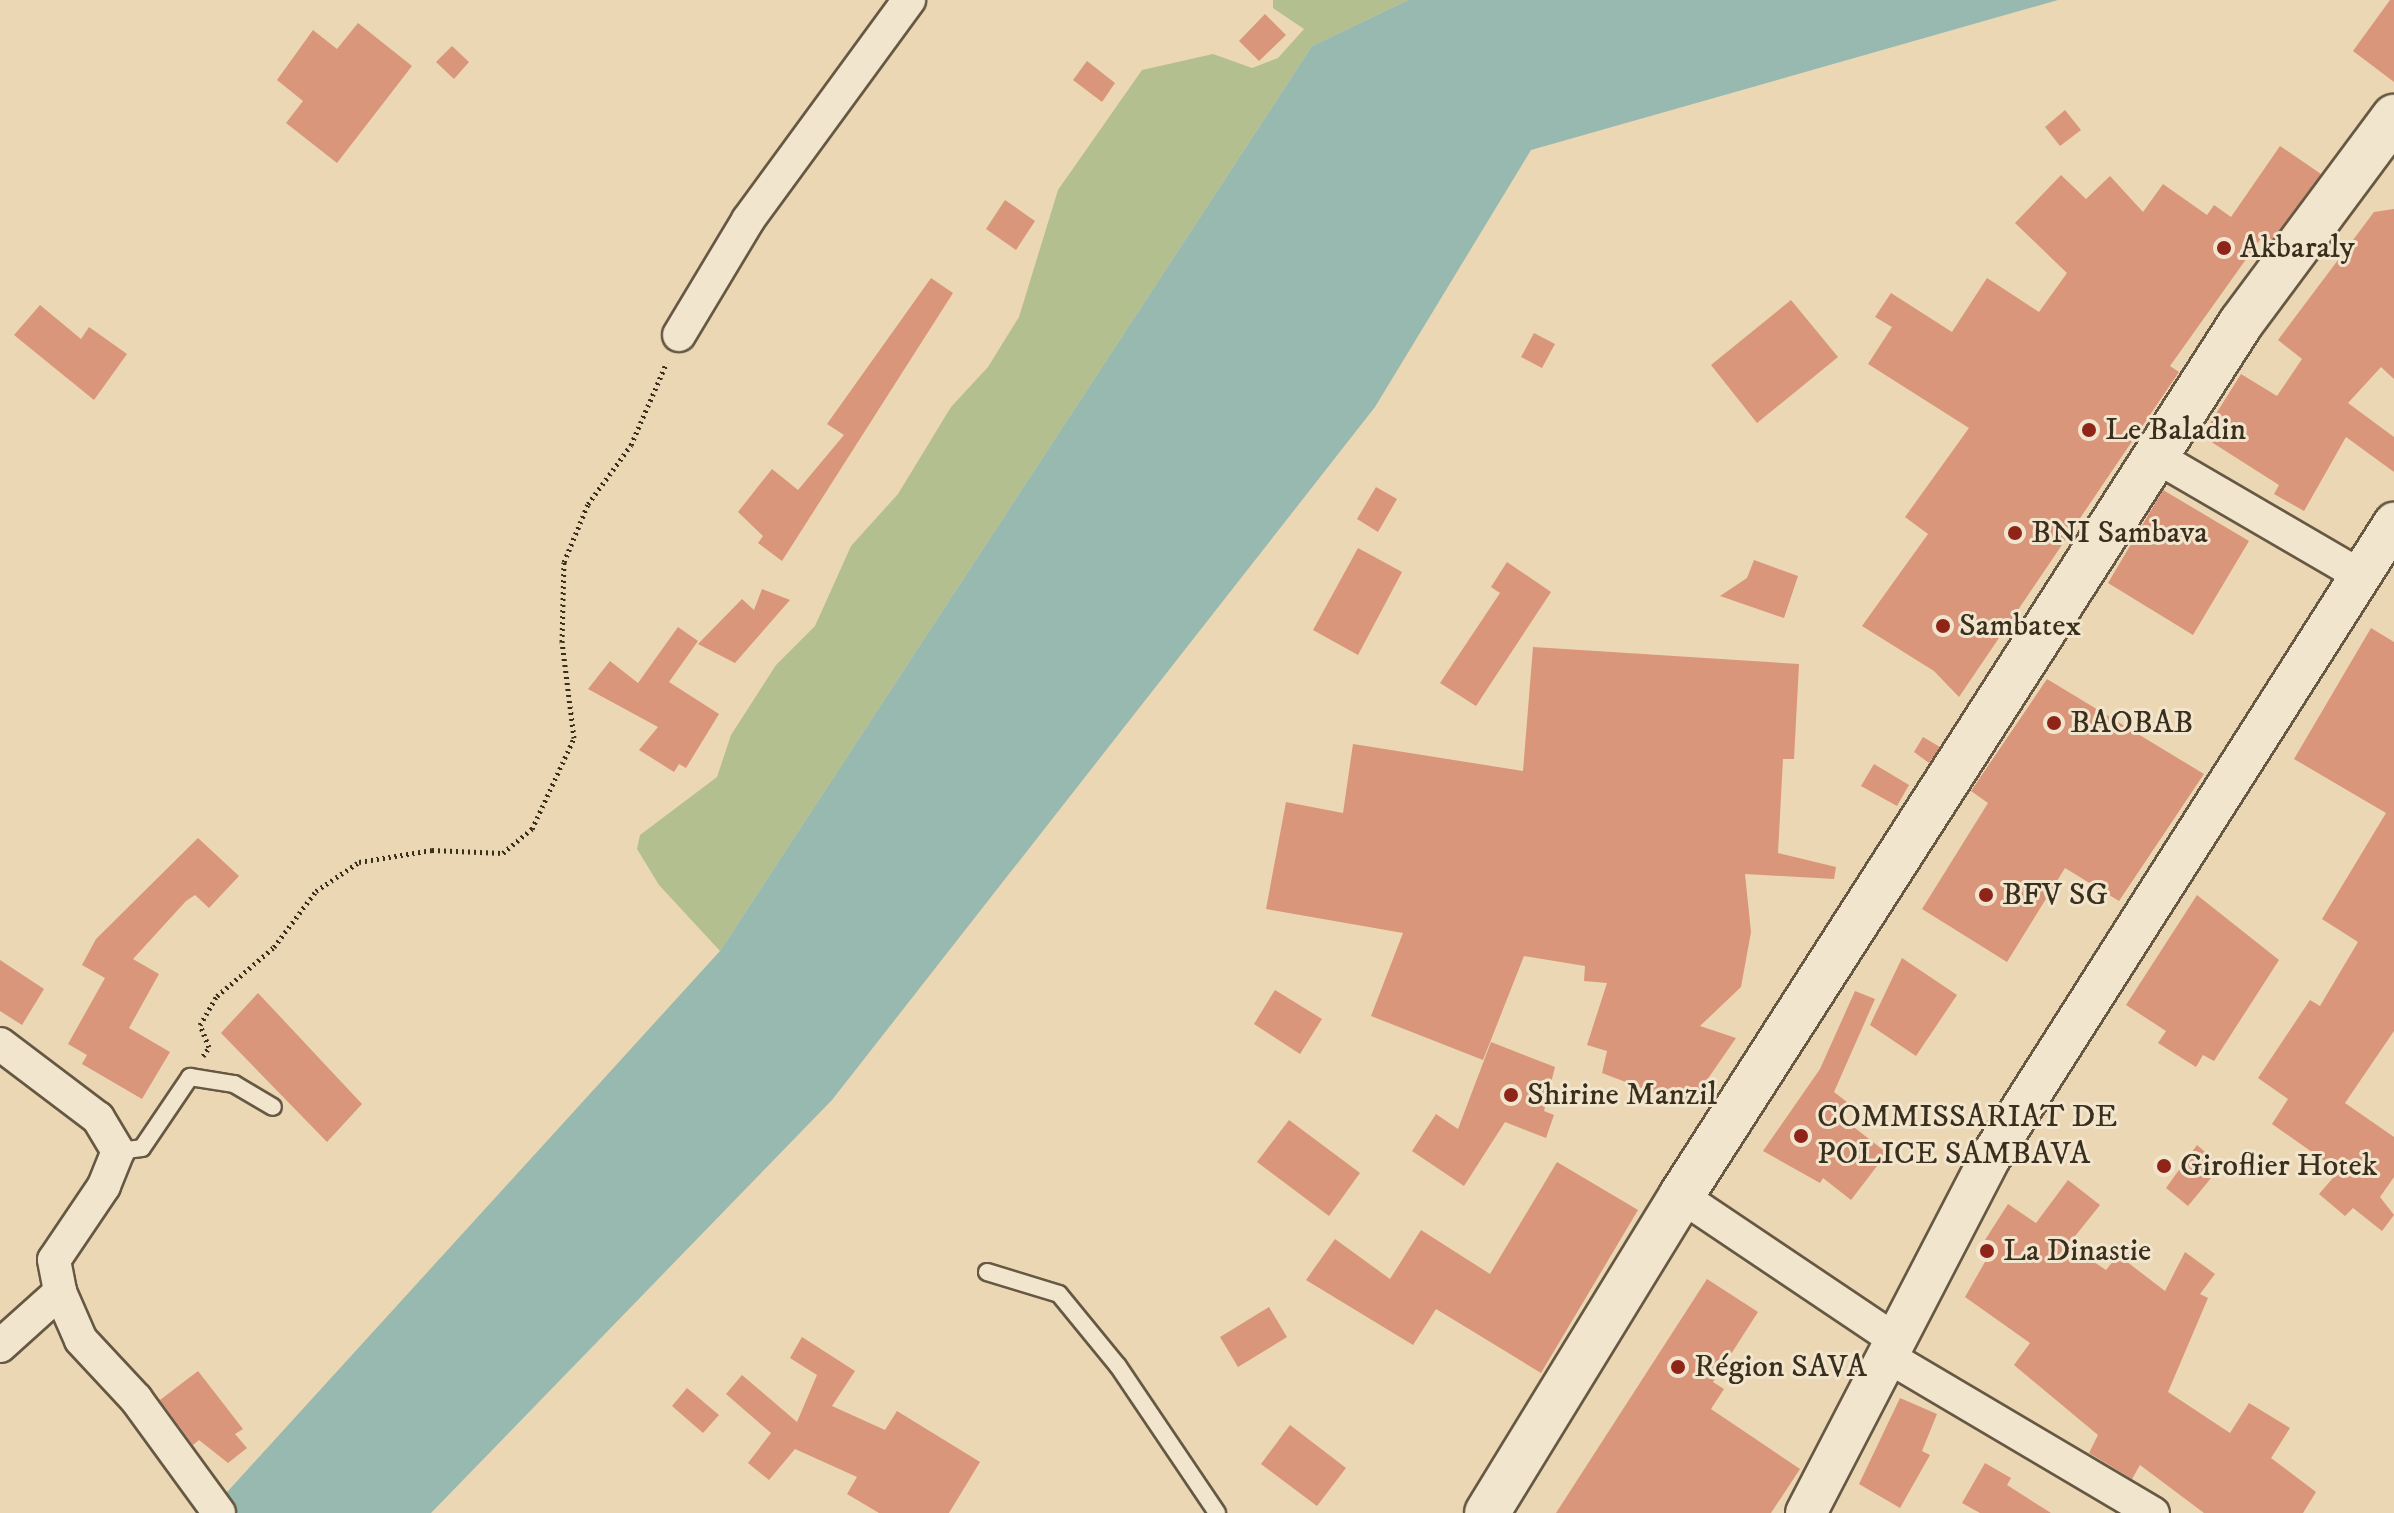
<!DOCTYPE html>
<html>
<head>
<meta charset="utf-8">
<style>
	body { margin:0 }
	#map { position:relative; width:2394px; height:1513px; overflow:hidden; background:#ebd7b4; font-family:"IM FELL DW Pica",serif }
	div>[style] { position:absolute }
	.green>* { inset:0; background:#b4bf8f }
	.water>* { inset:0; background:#98b9af }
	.building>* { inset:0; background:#d9967a }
	.path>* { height:5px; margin-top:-2.5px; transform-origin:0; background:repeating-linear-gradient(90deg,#3a2e1d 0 2px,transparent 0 6px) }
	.roads { filter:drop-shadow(2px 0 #665843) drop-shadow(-2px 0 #665843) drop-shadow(0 2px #665843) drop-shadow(0 -2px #665843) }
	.service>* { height:16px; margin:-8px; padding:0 8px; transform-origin:8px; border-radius:8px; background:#f2e5ce }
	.minor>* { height:32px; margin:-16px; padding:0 16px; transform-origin:16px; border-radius:16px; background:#f2e5ce }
	.tertiary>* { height:40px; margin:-20px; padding:0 20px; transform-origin:20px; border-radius:20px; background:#f2e5ce }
	.secondary>* { height:44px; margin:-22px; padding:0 22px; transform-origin:22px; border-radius:22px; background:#f2e5ce }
	.dots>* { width:22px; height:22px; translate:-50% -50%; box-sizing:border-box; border:4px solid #f2e5ce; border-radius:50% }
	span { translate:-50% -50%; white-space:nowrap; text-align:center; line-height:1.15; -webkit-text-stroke:6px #f2e5ce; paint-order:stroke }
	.poi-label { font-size:32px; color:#3a2e1d }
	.left { translate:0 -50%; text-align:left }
</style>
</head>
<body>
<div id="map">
	<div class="green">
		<i style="clip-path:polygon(1273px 0,1408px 0,1312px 46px,720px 951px,659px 885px,637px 849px,640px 835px,717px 777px,731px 735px,776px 665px,815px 626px,851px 546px,898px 494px,951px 407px,988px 367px,1019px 317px,1058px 190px,1142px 70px,1213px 54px,1252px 68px,1278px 58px,1304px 29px,1273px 8px)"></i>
	</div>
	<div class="water">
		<i style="clip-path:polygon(1408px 0,2058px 0,1531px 150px,1375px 407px,832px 1100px,431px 1513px,208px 1513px,720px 951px,1312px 46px)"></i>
	</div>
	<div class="building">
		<i style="clip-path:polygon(2390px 0,2394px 0,2394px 82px,2353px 51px)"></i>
		<i style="clip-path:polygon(1265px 14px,1286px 35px,1259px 61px,1239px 41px)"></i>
		<i style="clip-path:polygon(358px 23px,412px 66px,337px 163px,286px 123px,303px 101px,277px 80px,313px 30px,337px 49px)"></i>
		<i style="clip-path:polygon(452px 46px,469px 62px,454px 79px,436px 62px)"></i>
		<i style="clip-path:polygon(1087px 61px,1115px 83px,1102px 102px,1073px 80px)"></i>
		<i style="clip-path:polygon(2065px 110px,2081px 130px,2060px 146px,2045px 127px)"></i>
		<i style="clip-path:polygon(2280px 146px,2321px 174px,2272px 240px,2264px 234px,2170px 366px,2179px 372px,1959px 697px,1934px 671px,1862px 626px,1928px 534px,1905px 517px,1969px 428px,1868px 364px,1892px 327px,1875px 317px,1891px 293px,1952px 332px,1987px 278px,2039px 312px,2067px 273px,2015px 223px,2061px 175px,2086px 199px,2110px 176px,2143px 212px,2163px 184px,2207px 215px,2214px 205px,2231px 217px)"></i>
		<i style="clip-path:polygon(1005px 200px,1035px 221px,1016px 250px,986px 229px)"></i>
		<i style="clip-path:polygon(2394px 209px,2394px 379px,2381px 367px,2348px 403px,2394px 437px,2394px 472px,2346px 437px,2304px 511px,2274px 494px,2279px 485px,2202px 436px,2241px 374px,2277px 396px,2302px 359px,2278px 340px,2374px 212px)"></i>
		<i style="clip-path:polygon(931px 278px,953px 293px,782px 561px,758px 543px,763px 536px,738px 512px,772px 469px,798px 490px,844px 435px,827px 424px)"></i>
		<i style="clip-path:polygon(1791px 300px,1838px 357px,1757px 423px,1711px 365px)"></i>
		<i style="clip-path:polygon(40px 305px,81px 339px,89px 327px,127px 354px,94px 400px,14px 335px)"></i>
		<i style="clip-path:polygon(1534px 333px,1555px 344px,1542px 368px,1521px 357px)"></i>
		<i style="clip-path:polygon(1376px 487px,1397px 499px,1378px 532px,1357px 519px)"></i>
		<i style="clip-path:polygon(2163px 490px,2249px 541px,2193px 635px,2108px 583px)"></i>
		<i style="clip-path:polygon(1358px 548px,1402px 572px,1358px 655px,1313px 630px)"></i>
		<i style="clip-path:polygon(1754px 560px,1798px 576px,1784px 618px,1720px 596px,1747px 578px)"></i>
		<i style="clip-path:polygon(1507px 562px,1551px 592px,1476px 706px,1440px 683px,1500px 593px,1491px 587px)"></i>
		<i style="clip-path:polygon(762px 589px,790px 600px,735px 663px,698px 644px,742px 599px,754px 610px)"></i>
		<i style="clip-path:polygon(678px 627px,698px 641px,669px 682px,719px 714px,686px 768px,679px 764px,674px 772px,639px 750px,658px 727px,588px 689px,610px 661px,638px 683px)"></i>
		<i style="clip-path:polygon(2371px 628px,2394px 642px,2394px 1031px,2345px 1103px,2394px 1137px,2394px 1177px,2380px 1197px,2394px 1215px,2382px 1231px,2353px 1208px,2345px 1216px,2319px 1194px,2339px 1171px,2272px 1124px,2288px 1099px,2258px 1078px,2310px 1000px,2320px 1006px,2358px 942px,2322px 919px,2386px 813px,2294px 759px)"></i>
		<i style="clip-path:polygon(1533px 647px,1799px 664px,1794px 759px,1783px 759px,1778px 853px,1836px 867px,1834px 879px,1745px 874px,1751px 932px,1741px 987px,1700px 1026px,1736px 1038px,1689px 1106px,1602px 1073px,1607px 1051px,1587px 1045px,1607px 983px,1584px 981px,1585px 966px,1524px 956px,1483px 1060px,1371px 1016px,1403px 933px,1266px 909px,1286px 802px,1343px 813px,1353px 744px,1523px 771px)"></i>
		<i style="clip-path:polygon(2047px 679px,2204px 774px,2119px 901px,2065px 868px,2007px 962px,1922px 909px,1988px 803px,1971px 791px)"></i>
		<i style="clip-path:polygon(1923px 737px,1940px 747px,1929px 763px,1914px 752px)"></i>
		<i style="clip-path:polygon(1874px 764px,1909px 785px,1897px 806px,1861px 786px)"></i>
		<i style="clip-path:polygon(198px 838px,239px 876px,209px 908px,195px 895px,186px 901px,133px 959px,159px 974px,129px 1028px,170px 1052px,142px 1099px,82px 1064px,87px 1055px,68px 1044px,105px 978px,82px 965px,96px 939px)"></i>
		<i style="clip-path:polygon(2197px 895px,2279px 960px,2214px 1061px,2203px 1055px,2196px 1067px,2158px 1043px,2166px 1031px,2126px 1005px)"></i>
		<i style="clip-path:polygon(1902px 958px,1957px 995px,1916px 1056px,1870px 1025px)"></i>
		<i style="clip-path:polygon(0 960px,44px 989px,22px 1025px,0 1011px)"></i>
		<i style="clip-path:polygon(1275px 990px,1322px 1019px,1300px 1054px,1254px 1024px)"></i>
		<i style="clip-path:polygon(1855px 991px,1875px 999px,1834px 1092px,1847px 1102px,1837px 1114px,1887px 1153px,1851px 1200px,1823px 1178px,1820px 1183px,1763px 1151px,1820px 1069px)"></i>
		<i style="clip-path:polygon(258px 993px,362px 1104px,327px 1142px,221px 1033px)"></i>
		<i style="clip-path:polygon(1491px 1042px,1555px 1067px,1544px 1111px,1554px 1115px,1546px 1138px,1505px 1122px,1464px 1186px,1412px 1151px,1436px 1114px,1458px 1129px)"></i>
		<i style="clip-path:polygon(1289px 1120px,1360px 1173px,1329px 1216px,1257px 1162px)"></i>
		<i style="clip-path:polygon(2197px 1145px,2221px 1166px,2188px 1206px,2166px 1188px)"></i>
		<i style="clip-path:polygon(1557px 1162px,1638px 1210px,1541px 1373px,1436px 1309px,1413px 1345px,1306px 1280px,1335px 1239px,1390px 1279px,1421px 1230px,1490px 1274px)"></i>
		<i style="clip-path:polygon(2068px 1180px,2100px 1205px,2068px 1245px,2106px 1270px,2118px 1255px,2165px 1291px,2185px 1252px,2215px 1274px,2200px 1294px,2208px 1298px,2168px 1392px,2230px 1433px,2249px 1403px,2290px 1428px,2271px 1458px,2316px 1492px,2303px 1513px,2204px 1513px,2140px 1465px,2132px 1479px,2089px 1453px,2098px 1435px,2014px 1365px,2030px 1343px,1965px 1297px,1994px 1246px,1985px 1240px,2008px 1204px,2036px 1223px)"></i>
		<i style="clip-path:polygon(1707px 1279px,1758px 1312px,1713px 1382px,1724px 1389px,1711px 1409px,1800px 1469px,1771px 1513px,1556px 1513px)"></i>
		<i style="clip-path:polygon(1269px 1307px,1287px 1337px,1238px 1367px,1220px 1337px)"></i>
		<i style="clip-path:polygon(802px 1337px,855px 1371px,832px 1406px,885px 1430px,897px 1411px,980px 1462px,949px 1513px,879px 1513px,847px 1494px,857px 1477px,795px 1449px,769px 1480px,748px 1463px,771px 1433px,726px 1394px,742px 1375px,797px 1422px,817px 1375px,790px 1358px)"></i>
		<i style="clip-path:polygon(198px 1371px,243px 1429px,235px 1434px,247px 1448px,228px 1463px,199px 1440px,193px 1445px,160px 1400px)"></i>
		<i style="clip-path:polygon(687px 1388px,719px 1415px,703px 1433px,672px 1406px)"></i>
		<i style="clip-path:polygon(1900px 1398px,1937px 1414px,1922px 1451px,1930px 1455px,1900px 1508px,1859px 1484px)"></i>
		<i style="clip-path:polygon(1290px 1425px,1346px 1468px,1317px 1506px,1261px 1464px)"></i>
		<i style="clip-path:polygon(1985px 1463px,2011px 1478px,2007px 1485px,2051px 1513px,1980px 1513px,1962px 1503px)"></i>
	</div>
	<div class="path">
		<i style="left:203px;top:1056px;width:11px;rotate:-56deg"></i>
		<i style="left:209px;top:1047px;width:24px;rotate:-112deg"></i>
		<i style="left:200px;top:1025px;width:34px;rotate:-60deg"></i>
		<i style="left:217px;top:996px;width:75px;rotate:-40.7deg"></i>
		<i style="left:274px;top:947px;width:70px;rotate:-53.1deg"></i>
		<i style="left:316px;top:891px;width:52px;rotate:-34deg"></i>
		<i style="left:359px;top:862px;width:74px;rotate:-9.3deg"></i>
		<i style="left:432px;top:850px;width:71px;rotate:2.4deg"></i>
		<i style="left:503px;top:853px;width:38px;rotate:-40deg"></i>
		<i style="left:532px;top:829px;width:100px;rotate:-65.2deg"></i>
		<i style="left:574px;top:738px;width:97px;rotate:-97.1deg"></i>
		<i style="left:562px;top:642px;width:80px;rotate:-88.6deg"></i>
		<i style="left:564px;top:562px;width:63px;rotate:-67.5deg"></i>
		<i style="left:588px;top:504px;width:73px;rotate:-53.9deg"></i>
		<i style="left:631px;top:445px;width:90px;rotate:-66.6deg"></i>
	</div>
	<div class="roads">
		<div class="service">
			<i style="left:118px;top:1151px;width:24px;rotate:-7deg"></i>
			<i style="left:142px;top:1148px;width:86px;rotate:-55.9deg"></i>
			<i style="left:190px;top:1077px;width:45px;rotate:9deg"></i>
			<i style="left:234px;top:1084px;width:45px;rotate:30.5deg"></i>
			<i style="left:987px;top:1272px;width:75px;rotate:17deg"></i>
			<i style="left:1059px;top:1294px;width:93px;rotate:50.7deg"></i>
			<i style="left:1118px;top:1366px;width:177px;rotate:56deg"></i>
		</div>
		<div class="minor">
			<i style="left:679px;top:335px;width:134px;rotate:-59deg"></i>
			<i style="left:748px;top:220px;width:273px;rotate:-53.8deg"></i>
			<i style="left:2155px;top:456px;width:233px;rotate:30.2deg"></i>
			<i style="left:0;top:1044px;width:123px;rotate:37.1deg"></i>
			<i style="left:98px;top:1118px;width:39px;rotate:59deg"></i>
			<i style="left:118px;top:1151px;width:38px;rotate:112deg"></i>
			<i style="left:104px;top:1186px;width:89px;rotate:124deg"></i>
			<i style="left:54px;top:1260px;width:33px;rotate:79deg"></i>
			<i style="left:60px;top:1292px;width:52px;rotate:66.4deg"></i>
			<i style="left:81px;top:1340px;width:81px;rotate:47deg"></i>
			<i style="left:136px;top:1399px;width:141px;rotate:53.9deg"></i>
			<i style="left:1681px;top:1196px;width:258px;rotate:33.9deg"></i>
			<i style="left:0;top:1346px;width:81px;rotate:-42deg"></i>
			<i style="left:1887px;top:1356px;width:309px;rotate:30.6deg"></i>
		</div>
		<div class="tertiary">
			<i style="left:1806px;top:1513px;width:400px;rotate:-62.6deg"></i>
			<i style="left:1990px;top:1158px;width:753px;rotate:-57.53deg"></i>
		</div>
		<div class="secondary">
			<i style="left:1487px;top:1513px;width:372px;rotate:-58.5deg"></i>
			<i style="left:1681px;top:1196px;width:1037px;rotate:-57.32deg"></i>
			<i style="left:2241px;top:323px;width:257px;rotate:-53.4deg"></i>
		</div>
	</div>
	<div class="dots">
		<i style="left:2224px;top:248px;background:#8f2418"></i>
		<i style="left:2089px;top:430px;background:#8f2418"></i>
		<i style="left:2015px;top:533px;background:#8f2418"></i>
		<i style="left:1943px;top:626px;background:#8f2418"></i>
		<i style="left:2054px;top:723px;background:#8f2418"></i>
		<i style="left:1986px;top:895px;background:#8f2418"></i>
		<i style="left:1511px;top:1095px;background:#8f2418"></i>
		<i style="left:1801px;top:1136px;background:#8f2418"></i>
		<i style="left:2164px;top:1166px;background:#8f2418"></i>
		<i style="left:1987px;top:1251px;background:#8f2418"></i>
		<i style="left:1678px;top:1367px;background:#8f2418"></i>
	</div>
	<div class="poi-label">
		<span class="left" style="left:2240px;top:248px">Akbaraly</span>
		<span class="left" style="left:2105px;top:430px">Le Baladin</span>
		<span class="left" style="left:2031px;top:533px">BNI Sambava</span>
		<span class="left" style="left:1959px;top:626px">Sambatex</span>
		<span class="left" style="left:2070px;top:723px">BAOBAB</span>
		<span class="left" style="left:2002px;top:895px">BFV SG</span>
		<span class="left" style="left:1527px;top:1095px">Shirine Manzil</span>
		<span class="left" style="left:1817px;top:1136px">COMMISSARIAT DE<br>POLICE SAMBAVA</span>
		<span class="left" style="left:2180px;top:1166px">Giroflier Hotek</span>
		<span class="left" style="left:2003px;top:1251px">La Dinastie</span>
		<span class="left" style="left:1694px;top:1367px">Région SAVA</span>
	</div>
</div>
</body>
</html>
